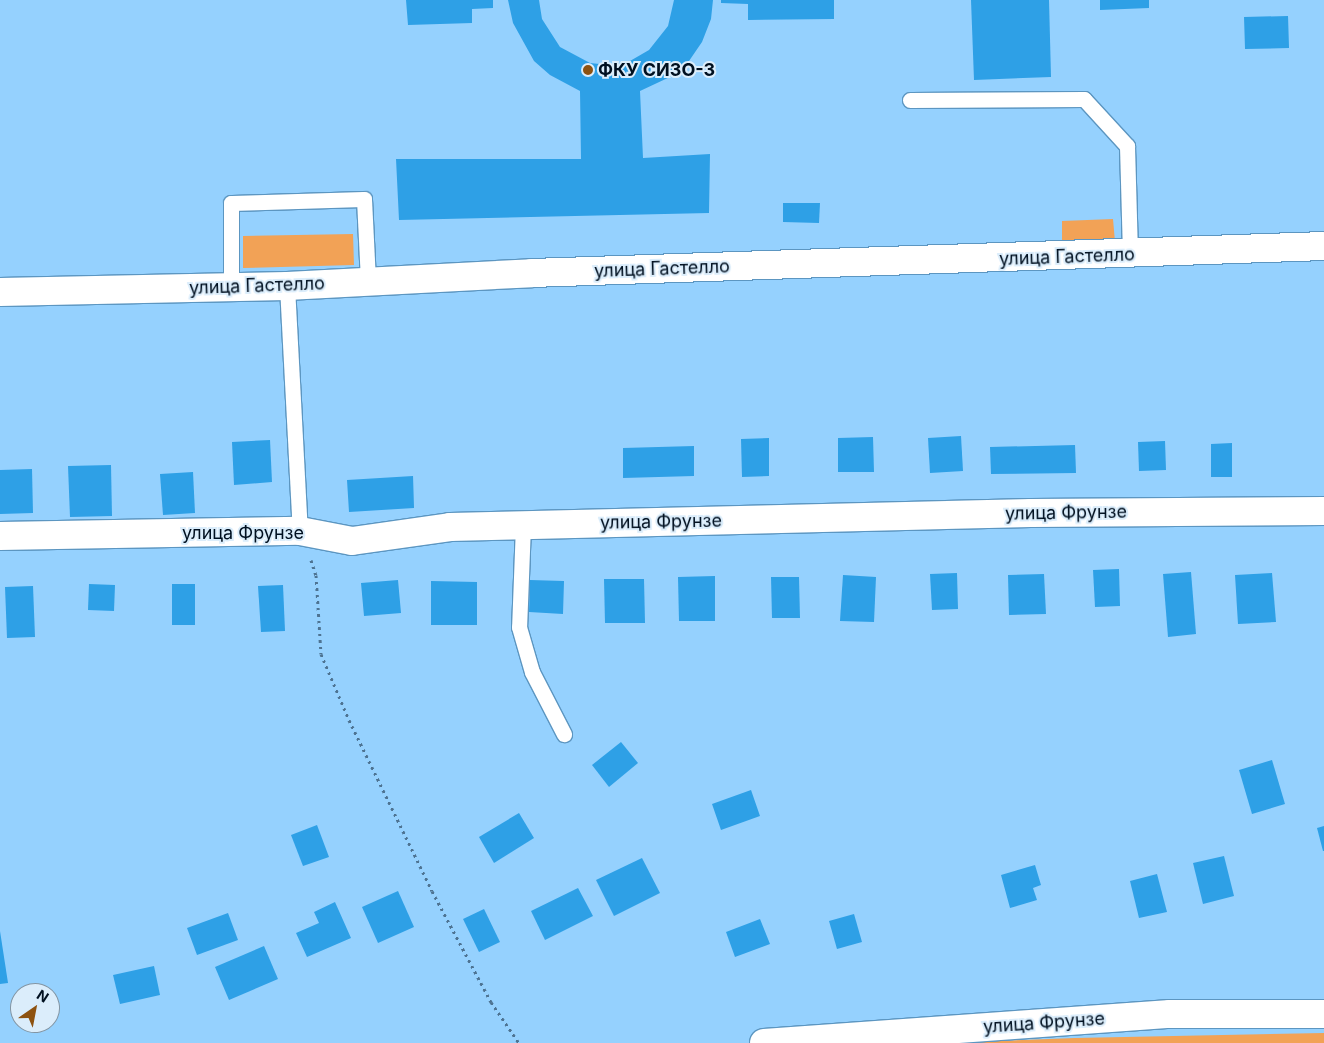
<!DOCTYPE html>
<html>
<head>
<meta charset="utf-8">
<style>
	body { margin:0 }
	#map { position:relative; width:1324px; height:1043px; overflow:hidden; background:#95d1fe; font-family:Inter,sans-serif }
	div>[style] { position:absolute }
	.green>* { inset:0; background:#f2a256 }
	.building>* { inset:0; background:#2ea0e6 }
	.path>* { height:3px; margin-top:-1.5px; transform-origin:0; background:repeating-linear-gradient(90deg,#4d7392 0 2.5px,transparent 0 6.5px) }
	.roads { filter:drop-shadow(1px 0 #5c96c1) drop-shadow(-1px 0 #5c96c1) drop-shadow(0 1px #5c96c1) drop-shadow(0 -1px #5c96c1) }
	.service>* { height:15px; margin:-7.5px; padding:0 7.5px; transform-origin:7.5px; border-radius:7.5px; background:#fff }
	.minor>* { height:28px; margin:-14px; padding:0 14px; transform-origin:14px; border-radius:14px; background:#fff }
	.dots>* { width:14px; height:14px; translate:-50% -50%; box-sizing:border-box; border:2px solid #dbedfb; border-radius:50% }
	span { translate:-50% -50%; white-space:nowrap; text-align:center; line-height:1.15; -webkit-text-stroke:4px #dbedfb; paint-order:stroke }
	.poi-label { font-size:18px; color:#001020; font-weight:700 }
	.left { translate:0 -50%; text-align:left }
	.street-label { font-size:18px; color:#001020 }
	.north { position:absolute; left:10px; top:983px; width:50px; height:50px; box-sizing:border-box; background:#dbedfb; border:1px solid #8395a3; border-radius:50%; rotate:33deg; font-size:14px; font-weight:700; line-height:20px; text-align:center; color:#001020 }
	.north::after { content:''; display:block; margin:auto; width:18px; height:22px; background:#8d5210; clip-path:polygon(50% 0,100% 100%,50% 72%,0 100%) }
</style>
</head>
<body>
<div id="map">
	<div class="green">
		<i style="clip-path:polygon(1113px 219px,1115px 242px,1062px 244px,1062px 221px)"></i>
		<i style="clip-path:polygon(353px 234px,354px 265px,243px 268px,243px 236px)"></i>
		<i style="clip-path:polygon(1324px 1033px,1324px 1043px,942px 1043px,1075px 1038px)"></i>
	</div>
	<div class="building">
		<i style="clip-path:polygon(406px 0,493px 0,493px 8px,472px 9px,472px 23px,408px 25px)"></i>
		<i style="clip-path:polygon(508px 0,539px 0,542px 19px,560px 47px,590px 63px,609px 65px,630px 61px,649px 50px,668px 26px,674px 0,713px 0,711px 19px,702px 42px,689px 61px,672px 76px,640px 91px,643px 158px,710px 154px,709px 213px,399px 220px,396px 159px,581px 159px,580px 91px,550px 75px,534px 61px,513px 23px)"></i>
		<i style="clip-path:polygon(721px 0,834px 0,834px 19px,748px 20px,748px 4px,721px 3px)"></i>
		<i style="clip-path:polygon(971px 0,1049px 0,1051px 77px,974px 80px)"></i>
		<i style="clip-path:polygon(1100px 0,1149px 0,1149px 8px,1100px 10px)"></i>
		<i style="clip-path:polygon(1288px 16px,1289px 48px,1245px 49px,1244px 17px)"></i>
		<i style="clip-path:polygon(783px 203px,820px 203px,819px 223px,783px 222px)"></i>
		<i style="clip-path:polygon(961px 436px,963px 471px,930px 473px,928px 438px)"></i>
		<i style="clip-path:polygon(873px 437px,874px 472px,838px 472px,838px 438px)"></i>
		<i style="clip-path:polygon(769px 438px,769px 476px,742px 477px,741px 439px)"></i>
		<i style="clip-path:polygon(270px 440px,272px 482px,234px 485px,232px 442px)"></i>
		<i style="clip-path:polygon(1165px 441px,1166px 470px,1139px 471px,1138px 442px)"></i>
		<i style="clip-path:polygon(1232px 443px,1232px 477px,1211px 477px,1211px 444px)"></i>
		<i style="clip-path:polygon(1075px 445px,1076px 473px,991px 474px,990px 447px)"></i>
		<i style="clip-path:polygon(694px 446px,694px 476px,623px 478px,623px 448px)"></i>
		<i style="clip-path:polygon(111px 465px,112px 516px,70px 517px,68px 466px)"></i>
		<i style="clip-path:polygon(32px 469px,33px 513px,0 514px,0 470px)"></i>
		<i style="clip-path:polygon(193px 472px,195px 513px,163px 515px,160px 474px)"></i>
		<i style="clip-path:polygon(413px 476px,414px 508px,349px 512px,347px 480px)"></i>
		<i style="clip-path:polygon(1119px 569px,1120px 606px,1095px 607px,1093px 570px)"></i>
		<i style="clip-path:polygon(1191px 572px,1196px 634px,1168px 637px,1163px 574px)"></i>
		<i style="clip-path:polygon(957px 573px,958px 609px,932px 610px,930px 574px)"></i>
		<i style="clip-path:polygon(1272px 573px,1276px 622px,1238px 624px,1235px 575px)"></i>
		<i style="clip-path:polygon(1044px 574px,1046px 614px,1009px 615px,1008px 575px)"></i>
		<i style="clip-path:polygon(843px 575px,876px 577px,874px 622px,840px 621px)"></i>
		<i style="clip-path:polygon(715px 576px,715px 621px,679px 621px,678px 577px)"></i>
		<i style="clip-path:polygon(771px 577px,799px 577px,800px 618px,772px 618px)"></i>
		<i style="clip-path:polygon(604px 579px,644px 579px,645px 623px,605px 623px)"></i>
		<i style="clip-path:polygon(398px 580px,401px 613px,364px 616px,361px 583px)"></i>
		<i style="clip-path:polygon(530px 580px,564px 581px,563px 614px,529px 612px)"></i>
		<i style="clip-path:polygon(431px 581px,477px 582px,477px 625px,431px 625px)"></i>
		<i style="clip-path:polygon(89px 584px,115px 585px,114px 611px,88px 610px)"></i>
		<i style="clip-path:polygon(172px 584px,195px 584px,195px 625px,172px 625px)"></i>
		<i style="clip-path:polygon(283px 585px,285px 631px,261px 632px,258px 586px)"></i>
		<i style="clip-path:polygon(33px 586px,35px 637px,7px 638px,5px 587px)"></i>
		<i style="clip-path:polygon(621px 742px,638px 763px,609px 787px,592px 765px)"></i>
		<i style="clip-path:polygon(1272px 760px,1285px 804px,1252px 814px,1239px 770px)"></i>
		<i style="clip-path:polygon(751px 790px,760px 816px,721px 830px,712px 804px)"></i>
		<i style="clip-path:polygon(519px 813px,534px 838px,494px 863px,479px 837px)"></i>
		<i style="clip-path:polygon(317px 825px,329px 857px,303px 866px,291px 835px)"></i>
		<i style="clip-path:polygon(1324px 826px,1324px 851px,1323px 851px,1317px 828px)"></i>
		<i style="clip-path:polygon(1224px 856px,1234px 896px,1203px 904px,1193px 863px)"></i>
		<i style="clip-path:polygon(642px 858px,660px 893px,614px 916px,596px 880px)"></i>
		<i style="clip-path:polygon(1035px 865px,1041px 885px,1033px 888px,1037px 900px,1010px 908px,1001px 875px)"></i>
		<i style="clip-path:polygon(1157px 874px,1167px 912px,1139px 918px,1130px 881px)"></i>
		<i style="clip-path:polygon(578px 888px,593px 916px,545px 940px,531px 911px)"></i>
		<i style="clip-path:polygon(398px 891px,414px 927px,378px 943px,362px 907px)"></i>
		<i style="clip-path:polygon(335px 902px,351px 938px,307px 957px,296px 933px,319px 923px,314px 912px)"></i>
		<i style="clip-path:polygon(484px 909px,500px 942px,479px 952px,463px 919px)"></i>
		<i style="clip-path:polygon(228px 913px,238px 940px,197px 955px,187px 928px)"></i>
		<i style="clip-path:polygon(854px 914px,862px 942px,837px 949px,829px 921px)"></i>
		<i style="clip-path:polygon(760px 919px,770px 944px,735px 957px,726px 932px)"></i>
		<i style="clip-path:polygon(0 931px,8px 983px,0 984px)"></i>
		<i style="clip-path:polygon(264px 946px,278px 979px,229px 1000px,215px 967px)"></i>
		<i style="clip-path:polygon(154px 966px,160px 995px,120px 1004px,113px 975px)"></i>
	</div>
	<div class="path">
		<i style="left:311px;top:560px;width:16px;rotate:72deg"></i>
		<i style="left:316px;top:575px;width:79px;rotate:86.4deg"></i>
		<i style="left:321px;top:654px;width:72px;rotate:67deg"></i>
		<i style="left:349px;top:720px;width:190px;rotate:64.1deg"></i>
		<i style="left:432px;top:891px;width:126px;rotate:62deg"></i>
		<i style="left:491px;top:1002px;width:50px;rotate:55.7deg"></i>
	</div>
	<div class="roads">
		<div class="service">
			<i style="left:910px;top:100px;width:174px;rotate:-0.3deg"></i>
			<i style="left:1084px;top:99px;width:64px;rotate:47.5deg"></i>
			<i style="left:1127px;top:146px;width:109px;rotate:88.4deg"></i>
			<i style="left:287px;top:286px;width:245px;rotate:87deg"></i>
			<i style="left:231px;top:287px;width:84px;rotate:-90deg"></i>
			<i style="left:231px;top:203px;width:133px;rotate:-1.7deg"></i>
			<i style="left:364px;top:199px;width:83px;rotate:87.2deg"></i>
			<i style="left:523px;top:525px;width:102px;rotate:92.2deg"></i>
			<i style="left:519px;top:627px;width:47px;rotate:73.9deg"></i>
			<i style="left:532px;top:672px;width:70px;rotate:62.7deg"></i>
		</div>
		<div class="minor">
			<i style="left:0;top:292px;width:287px;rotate:-1.2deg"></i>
			<i style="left:287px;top:286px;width:245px;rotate:-3deg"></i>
			<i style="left:532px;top:273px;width:792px;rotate:-1.95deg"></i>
			<i style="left:0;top:536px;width:300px;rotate:-1deg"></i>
			<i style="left:300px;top:531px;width:53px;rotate:10.9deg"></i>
			<i style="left:352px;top:541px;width:99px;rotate:-8.1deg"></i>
			<i style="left:450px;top:527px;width:581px;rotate:-1.38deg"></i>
			<i style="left:1031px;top:513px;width:293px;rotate:-0.4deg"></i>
			<i style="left:764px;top:1043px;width:407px;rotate:-4.1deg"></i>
			<i style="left:1170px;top:1014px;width:154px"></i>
		</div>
	</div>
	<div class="dots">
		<i style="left:588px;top:70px;background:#8d5210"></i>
	</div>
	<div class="poi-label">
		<span class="left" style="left:598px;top:70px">ФКУ СИЗО-3</span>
	</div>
	<div class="street-label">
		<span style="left:1067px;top:257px;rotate:-2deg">улица Гастелло</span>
		<span style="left:662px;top:269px;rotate:-2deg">улица Гастелло</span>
		<span style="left:257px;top:286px;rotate:-2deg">улица Гастелло</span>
		<span style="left:1066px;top:513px;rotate:-1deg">улица Фрунзе</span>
		<span style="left:661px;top:522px;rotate:-1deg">улица Фрунзе</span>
		<span style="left:243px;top:533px">улица Фрунзе</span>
		<span style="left:1044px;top:1023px;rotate:-4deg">улица Фрунзе</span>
	</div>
	<div class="north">N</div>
</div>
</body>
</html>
